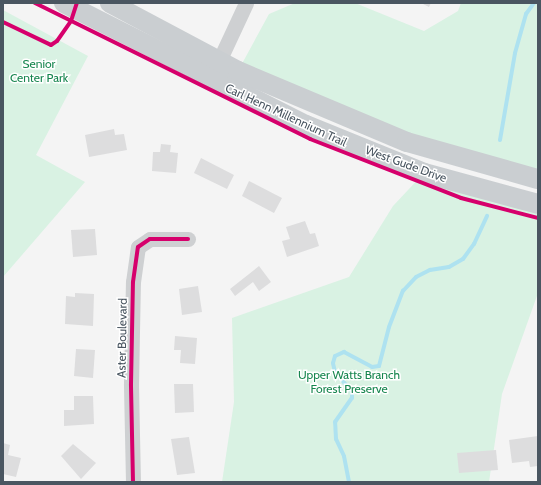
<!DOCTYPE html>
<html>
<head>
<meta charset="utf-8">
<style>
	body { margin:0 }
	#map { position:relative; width:541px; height:485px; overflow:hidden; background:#f4f4f4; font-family:Cabin,sans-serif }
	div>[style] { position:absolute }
	.green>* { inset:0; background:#d9f2e3 }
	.stream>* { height:4px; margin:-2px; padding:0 2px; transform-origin:2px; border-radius:2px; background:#aee2f0 }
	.building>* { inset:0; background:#ddddde }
	.minor>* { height:15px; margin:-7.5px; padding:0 7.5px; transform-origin:7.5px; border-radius:7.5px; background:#ced0d2 }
	.major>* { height:20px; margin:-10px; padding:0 10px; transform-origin:10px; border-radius:10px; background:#caced1 }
	.cycleway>* { height:4px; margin:-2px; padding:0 2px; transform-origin:2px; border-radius:2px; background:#d6006c }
	span { translate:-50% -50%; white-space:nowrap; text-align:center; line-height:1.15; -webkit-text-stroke:3px #fff; paint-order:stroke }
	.park-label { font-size:12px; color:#17864f }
	.street-label { font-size:12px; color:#4a5661 }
	.frame { position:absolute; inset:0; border:4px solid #4a5661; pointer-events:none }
</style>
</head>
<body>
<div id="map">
	<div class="green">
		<i style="clip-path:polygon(295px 3px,355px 3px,424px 31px,458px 11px,461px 3px,538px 3px,538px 179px,238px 71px,269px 14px)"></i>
		<i style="clip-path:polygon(3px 10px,88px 56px,36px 155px,85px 182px,3px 277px)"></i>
		<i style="clip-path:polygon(424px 173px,538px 204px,538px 293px,502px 394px,489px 482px,222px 482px,234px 402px,232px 318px,349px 277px,393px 206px)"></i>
	</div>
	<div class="stream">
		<i style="left:500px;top:140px;width:88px;rotate:-80.2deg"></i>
		<i style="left:515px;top:53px;width:41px;rotate:-74.2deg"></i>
		<i style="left:526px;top:14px;width:14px;rotate:-54deg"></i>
		<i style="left:349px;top:482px;width:26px;rotate:-101deg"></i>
		<i style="left:344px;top:456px;width:19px;rotate:-115deg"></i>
		<i style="left:336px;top:439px;width:17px;rotate:-93deg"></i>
		<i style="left:335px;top:422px;width:29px;rotate:-55deg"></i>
		<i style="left:352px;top:398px;width:6px;rotate:-90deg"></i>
		<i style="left:352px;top:392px;width:26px;rotate:-130deg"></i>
		<i style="left:335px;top:372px;width:9px;rotate:-103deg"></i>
		<i style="left:333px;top:363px;width:7px;rotate:-74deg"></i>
		<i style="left:335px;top:356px;width:10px;rotate:-24deg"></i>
		<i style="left:344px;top:352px;width:32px;rotate:28deg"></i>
		<i style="left:372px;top:367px;width:7px;rotate:-8deg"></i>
		<i style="left:379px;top:366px;width:40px;rotate:-75.6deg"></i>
		<i style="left:389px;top:327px;width:39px;rotate:-69deg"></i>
		<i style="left:403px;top:291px;width:19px;rotate:-47deg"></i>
		<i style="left:416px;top:277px;width:16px;rotate:-27deg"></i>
		<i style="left:430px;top:270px;width:19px;rotate:-9deg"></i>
		<i style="left:449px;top:267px;width:16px;rotate:-30deg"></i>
		<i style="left:463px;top:259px;width:19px;rotate:-54deg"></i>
		<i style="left:474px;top:244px;width:31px;rotate:-65deg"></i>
	</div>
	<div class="building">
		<i style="clip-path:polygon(421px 3px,431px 3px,429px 7px)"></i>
		<i style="clip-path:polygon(114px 129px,115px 135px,124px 134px,127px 150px,89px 157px,85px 135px)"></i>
		<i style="clip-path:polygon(161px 144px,171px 145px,170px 152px,178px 153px,176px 173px,152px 171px,153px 152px,160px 152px)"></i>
		<i style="clip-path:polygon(201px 158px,234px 175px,227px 189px,194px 173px)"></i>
		<i style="clip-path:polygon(249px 181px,282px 198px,274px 213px,242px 196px)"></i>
		<i style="clip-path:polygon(305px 221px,310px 234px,315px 233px,319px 246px,287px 257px,282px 241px,290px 239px,286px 227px)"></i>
		<i style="clip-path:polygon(95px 229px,97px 255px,73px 257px,71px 230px)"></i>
		<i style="clip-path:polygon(259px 266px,271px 282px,259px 291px,253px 282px,235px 296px,230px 289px)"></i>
		<i style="clip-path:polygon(198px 286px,202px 312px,182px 315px,179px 289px)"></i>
		<i style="clip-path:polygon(75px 293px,94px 294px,93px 326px,65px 324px,66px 296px,75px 297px)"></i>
		<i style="clip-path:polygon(175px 336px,197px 338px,195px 364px,180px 363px,181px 350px,174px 350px)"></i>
		<i style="clip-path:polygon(76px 349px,95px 350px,93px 378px,74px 376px)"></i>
		<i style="clip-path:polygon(174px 384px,193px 384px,194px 412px,175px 413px)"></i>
		<i style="clip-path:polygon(74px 396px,93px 396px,94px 424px,64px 426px,64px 410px,74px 410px)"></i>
		<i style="clip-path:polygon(538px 436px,538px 466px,530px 467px,529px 461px,512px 463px,509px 440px)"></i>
		<i style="clip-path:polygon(189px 437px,195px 473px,177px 475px,171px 439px)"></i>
		<i style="clip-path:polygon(3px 443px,10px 445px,8px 455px,21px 458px,16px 477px,3px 474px)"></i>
		<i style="clip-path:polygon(73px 444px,96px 463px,81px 479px,61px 456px)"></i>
		<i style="clip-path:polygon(496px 450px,498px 470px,459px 473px,457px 453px)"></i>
	</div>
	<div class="minor">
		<i style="left:219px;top:61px;width:64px;rotate:-65deg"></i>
		<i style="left:133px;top:482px;width:98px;rotate:-91.2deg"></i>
		<i style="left:131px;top:384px;width:102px;rotate:-88.9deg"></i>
		<i style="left:133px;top:282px;width:35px;rotate:-82deg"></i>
		<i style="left:138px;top:247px;width:14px;rotate:-34deg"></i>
		<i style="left:150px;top:239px;width:38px"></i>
	</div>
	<div class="major">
		<i style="left:64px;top:3px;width:271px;rotate:26.8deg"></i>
		<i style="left:306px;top:125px;width:127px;rotate:22.1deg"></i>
		<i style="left:424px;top:173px;width:118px;rotate:15.2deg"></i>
		<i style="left:110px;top:3px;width:145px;rotate:28deg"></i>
		<i style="left:238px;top:71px;width:183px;rotate:22.8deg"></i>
		<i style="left:407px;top:142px;width:136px;rotate:15.8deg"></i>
	</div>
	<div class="cycleway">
		<i style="left:35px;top:3px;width:307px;rotate:26.3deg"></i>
		<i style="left:310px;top:139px;width:162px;rotate:21.3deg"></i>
		<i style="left:461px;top:198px;width:80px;rotate:14.6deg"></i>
		<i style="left:3px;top:22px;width:53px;rotate:25.6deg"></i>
		<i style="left:51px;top:45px;width:7px;rotate:-34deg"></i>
		<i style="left:57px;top:41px;width:24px;rotate:-55deg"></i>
		<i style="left:71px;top:21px;width:19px;rotate:-72deg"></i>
		<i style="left:133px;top:482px;width:98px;rotate:-91.2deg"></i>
		<i style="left:131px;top:384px;width:102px;rotate:-88.9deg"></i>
		<i style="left:133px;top:282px;width:35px;rotate:-82deg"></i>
		<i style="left:138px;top:247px;width:14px;rotate:-34deg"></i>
		<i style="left:150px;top:239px;width:38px"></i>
	</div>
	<div class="park-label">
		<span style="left:39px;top:71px">Senior<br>Center Park</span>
		<span style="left:349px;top:382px">Upper Watts Branch<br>Forest Preserve</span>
	</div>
	<div class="street-label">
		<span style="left:286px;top:115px;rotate:25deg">Carl Henn Millennium Trail</span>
		<span style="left:406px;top:164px;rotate:20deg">West Gude Drive</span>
		<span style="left:122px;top:338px;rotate:-89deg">Aster Boulevard</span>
	</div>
	<div class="frame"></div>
</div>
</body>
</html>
